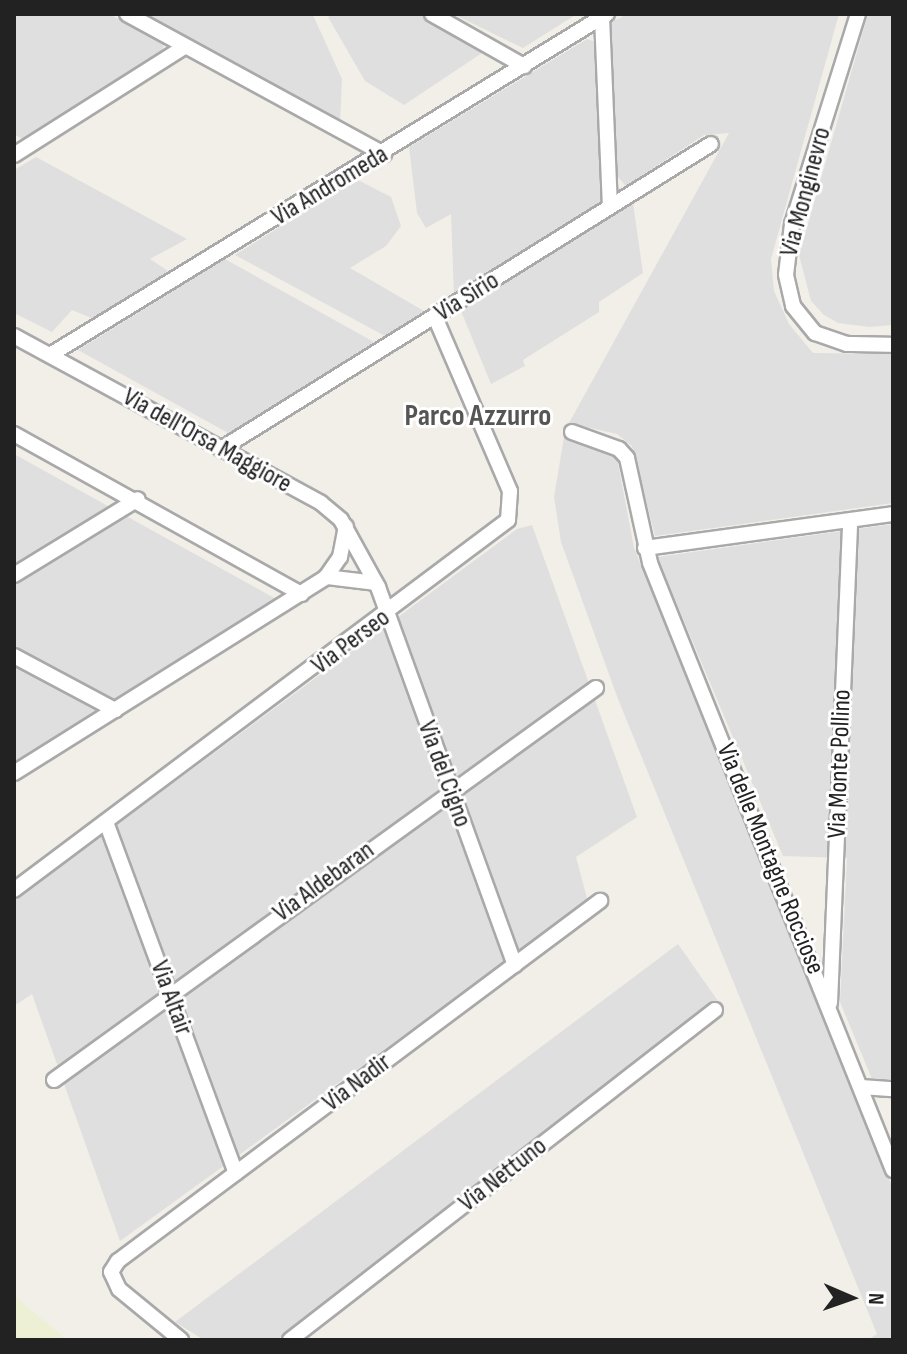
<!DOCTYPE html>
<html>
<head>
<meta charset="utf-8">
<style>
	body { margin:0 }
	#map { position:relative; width:907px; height:1354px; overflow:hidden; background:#f2efe9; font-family:"Sofia Sans Condensed",sans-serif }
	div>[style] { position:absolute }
	.residential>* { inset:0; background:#e0dfdf }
	.farmland>* { inset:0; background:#eef0d5 }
	.roads { filter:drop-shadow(2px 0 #a9a9a9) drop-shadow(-2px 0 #a9a9a9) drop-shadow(0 2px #a9a9a9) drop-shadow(0 -2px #a9a9a9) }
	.street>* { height:14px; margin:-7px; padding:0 7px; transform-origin:7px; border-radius:7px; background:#fff }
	span { translate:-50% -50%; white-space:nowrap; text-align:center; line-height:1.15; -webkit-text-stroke:6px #fff; paint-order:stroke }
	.street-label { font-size:26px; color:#222 }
	.quarter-label { font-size:30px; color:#555; font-weight:700 }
	.frame { position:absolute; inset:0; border:16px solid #222; pointer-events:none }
	.north { position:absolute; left:811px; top:1258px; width:80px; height:80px; -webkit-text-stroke:6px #fff; paint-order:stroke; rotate:92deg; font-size:22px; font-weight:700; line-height:32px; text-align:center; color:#222 }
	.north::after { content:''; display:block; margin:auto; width:28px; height:36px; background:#222; clip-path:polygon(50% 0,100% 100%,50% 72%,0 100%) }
</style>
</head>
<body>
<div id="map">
	<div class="residential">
		<i style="clip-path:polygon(14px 14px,109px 14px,164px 43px,162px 55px,24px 140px,14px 134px)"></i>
		<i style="clip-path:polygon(141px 14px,313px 15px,342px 79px,340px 123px)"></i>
		<i style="clip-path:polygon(333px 14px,418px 14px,485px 51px,404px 105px,365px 81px,328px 17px)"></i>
		<i style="clip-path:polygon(453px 14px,577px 14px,523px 48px)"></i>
		<i style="clip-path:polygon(627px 14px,839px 14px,771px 259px,774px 291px,789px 324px,813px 353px,893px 354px,893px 503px,655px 536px,632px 446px,617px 434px,569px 423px,729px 133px,704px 135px,626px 186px,616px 175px,609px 24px)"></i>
		<i style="clip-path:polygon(868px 14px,893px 14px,893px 325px,869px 327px,838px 323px,824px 315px,811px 301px,799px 255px)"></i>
		<i style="clip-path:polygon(587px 39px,596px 42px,602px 204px,454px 297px,451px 214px,426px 228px,417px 213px,409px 147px)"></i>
		<i style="clip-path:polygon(36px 157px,187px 239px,150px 259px,168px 271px,96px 320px,72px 310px,52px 332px,14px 313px,14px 170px)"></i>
		<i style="clip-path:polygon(356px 179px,391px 197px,401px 226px,386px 246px,350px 268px,424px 311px,385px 336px,235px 255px)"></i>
		<i style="clip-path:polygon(633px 203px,643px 273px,599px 302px,599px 312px,523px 360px,525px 366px,491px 384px,461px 311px)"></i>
		<i style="clip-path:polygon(225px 259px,374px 342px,230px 434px,78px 350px)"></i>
		<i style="clip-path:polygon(564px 437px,612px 453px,618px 463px,634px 548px,893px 1189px,893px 1340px,868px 1340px,877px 1334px,618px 699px,561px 542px,554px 497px)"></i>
		<i style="clip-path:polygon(14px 454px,278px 600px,14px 764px)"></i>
		<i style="clip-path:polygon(893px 524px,893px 1081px,872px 1079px,840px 1002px,847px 858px,783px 856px,657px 557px)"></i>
		<i style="clip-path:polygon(532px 525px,637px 817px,576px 857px,588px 902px,120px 1241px,32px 994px,14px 1006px,14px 901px,517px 529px)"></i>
		<i style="clip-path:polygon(678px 944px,718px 1001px,277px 1340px,204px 1340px,175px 1322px)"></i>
	</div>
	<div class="farmland">
		<i style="clip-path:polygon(14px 1295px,24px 1304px,68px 1340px,14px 1340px)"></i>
	</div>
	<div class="roads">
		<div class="street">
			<i style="left:127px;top:14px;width:293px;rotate:28.6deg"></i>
			<i style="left:432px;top:14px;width:106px;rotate:29.5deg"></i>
			<i style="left:858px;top:14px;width:220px;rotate:107.4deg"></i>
			<i style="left:792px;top:224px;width:51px;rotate:96.7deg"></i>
			<i style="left:786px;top:275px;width:32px;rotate:77deg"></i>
			<i style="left:793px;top:306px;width:35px;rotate:51deg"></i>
			<i style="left:815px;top:333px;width:34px;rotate:19deg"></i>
			<i style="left:847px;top:344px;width:46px;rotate:1.2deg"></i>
			<i style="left:602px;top:17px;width:189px;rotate:87.6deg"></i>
			<i style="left:14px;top:155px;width:201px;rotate:-32.4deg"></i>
			<i style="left:14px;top:336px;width:349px;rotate:28.5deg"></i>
			<i style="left:321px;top:503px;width:26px;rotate:40deg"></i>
			<i style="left:341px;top:520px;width:77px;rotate:61.1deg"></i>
			<i style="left:378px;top:587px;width:402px;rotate:70.1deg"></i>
			<i style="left:50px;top:355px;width:653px;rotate:-31.48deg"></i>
			<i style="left:572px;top:432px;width:50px;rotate:19.9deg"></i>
			<i style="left:619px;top:449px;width:12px;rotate:48deg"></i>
			<i style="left:627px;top:458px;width:107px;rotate:77.6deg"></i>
			<i style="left:650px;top:563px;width:654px;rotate:68.18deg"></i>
			<i style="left:14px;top:434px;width:329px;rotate:29.1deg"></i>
			<i style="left:221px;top:449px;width:577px;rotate:-31.9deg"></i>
			<i style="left:645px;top:548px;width:250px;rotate:-7.8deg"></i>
			<i style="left:14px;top:575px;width:145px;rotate:-31.5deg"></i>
			<i style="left:326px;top:577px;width:50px;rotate:6.8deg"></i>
			<i style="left:14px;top:656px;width:115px;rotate:28.1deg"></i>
			<i style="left:14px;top:773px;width:368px;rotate:-32.1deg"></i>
			<i style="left:326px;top:577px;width:24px;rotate:-55deg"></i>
			<i style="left:340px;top:557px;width:31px;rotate:-79deg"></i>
			<i style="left:106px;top:822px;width:374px;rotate:69.7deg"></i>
			<i style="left:14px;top:890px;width:617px;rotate:-36.83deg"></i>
			<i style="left:508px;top:520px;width:29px;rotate:-86deg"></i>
			<i style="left:510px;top:491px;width:189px;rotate:-113.3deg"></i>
			<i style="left:830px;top:1003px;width:483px;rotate:-87.6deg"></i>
			<i style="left:54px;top:1080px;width:669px;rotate:-35.88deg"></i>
			<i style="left:861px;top:1087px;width:32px;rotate:4deg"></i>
			<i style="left:181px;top:1340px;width:80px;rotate:-140.6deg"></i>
			<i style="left:119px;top:1289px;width:19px;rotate:-115deg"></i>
			<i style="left:111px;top:1272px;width:13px;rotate:-58deg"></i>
			<i style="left:118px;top:1261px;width:602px;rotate:-36.76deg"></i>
			<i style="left:290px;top:1340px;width:538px;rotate:-37.83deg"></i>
		</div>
	</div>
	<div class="street-label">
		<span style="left:330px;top:186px;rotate:-31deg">Via Andromeda</span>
		<span style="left:806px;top:192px;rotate:-75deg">Via Monginevro</span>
		<span style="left:467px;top:297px;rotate:-32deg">Via Sirio</span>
		<span style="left:207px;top:441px;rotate:29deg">Via dell'Orsa Maggiore</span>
		<span style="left:351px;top:642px;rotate:-37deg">Via Perseo</span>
		<span style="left:840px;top:764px;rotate:-88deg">Via Monte Pollino</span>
		<span style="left:444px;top:774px;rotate:70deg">Via del Cigno</span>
		<span style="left:770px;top:859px;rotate:68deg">Via delle Montagne Rocciose</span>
		<span style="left:324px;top:882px;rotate:-36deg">Via Aldebaran</span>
		<span style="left:171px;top:998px;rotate:70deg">Via Altair</span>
		<span style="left:357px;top:1083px;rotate:-37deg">Via Nadir</span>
		<span style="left:503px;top:1175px;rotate:-38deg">Via Nettuno</span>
	</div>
	<div class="quarter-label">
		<span style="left:478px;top:416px">Parco Azzurro</span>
	</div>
	<div class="frame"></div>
	<div class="north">N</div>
</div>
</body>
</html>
